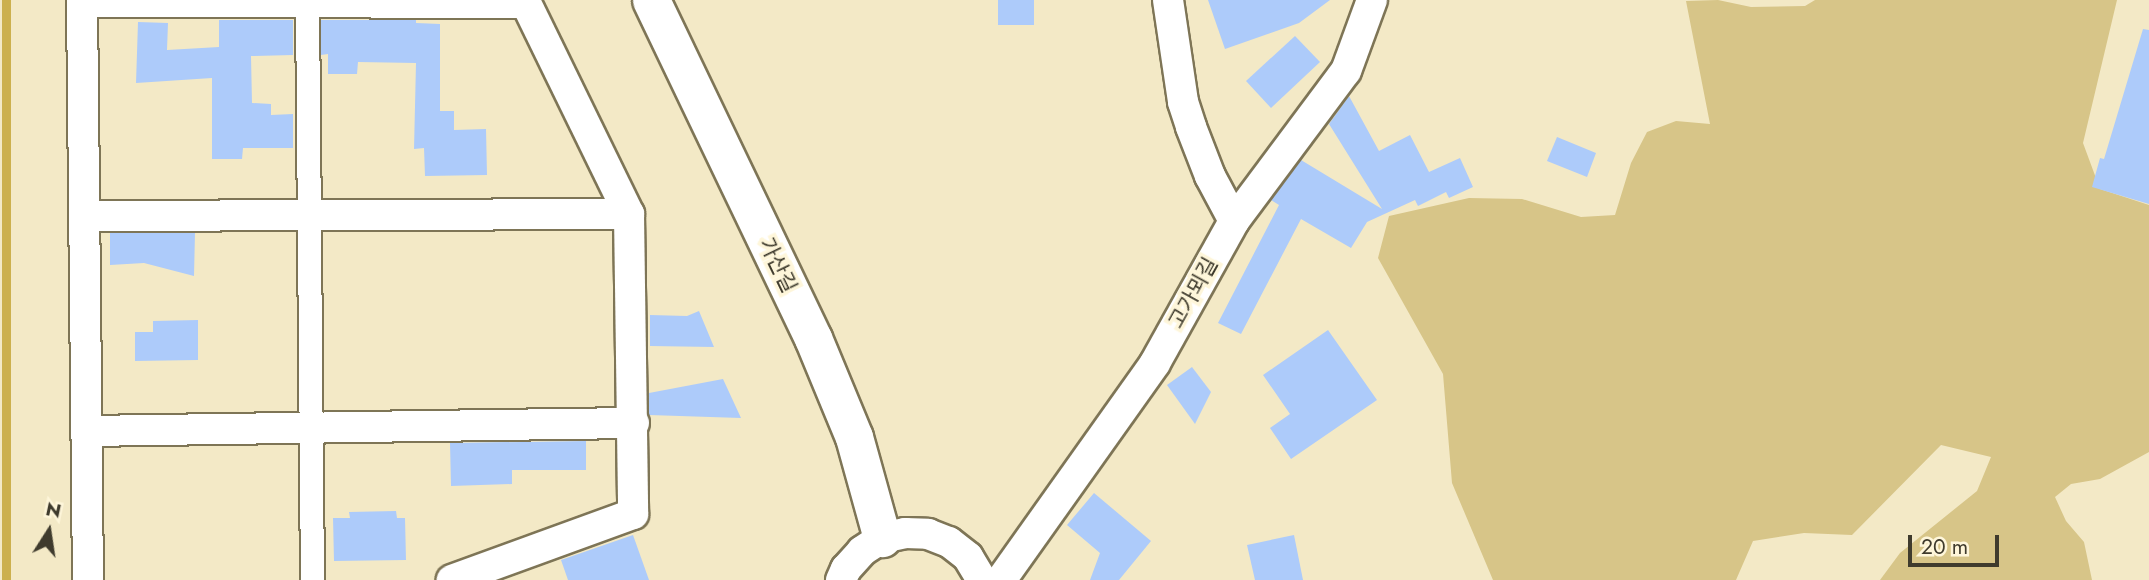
<!DOCTYPE html>
<html>
<head>
<meta charset="utf-8">
<style>
	body { margin:0 }
	#map { position:relative; width:2149px; height:580px; overflow:hidden; background:#f3e9c6; font-family:Jost,"Noto Sans KR",sans-serif }
	div>[style] { position:absolute }
	.green>* { inset:0; background:#d7c588 }
	.stream>* { height:9px; margin:-4.5px; padding:0 4.5px; transform-origin:4.5px; border-radius:4.5px; background:#ccb04d }
	.building>* { inset:0; background:#adcbfa }
	.roads { filter:drop-shadow(2px 0 #7e7556) drop-shadow(-2px 0 #7e7556) drop-shadow(0 2px #7e7556) drop-shadow(0 -2px #7e7556) }
	.pedestrian>* { height:23px; margin:-11.5px; padding:0 11.5px; transform-origin:11.5px; border-radius:11.5px; background:#fff }
	.minor>* { height:30px; margin:-15px; padding:0 15px; transform-origin:15px; border-radius:15px; background:#fff }
	.tertiary>* { height:37px; margin:-18.5px; padding:0 18.5px; transform-origin:18.5px; border-radius:18.5px; background:#fff }
	span { translate:-50% -50%; white-space:nowrap; text-align:center; line-height:1.15; -webkit-text-stroke:7px #fef6da; paint-order:stroke }
	.street-label { font-size:21px; color:#3f3b2d }
	.north { position:absolute; left:14px; top:496px; width:70px; height:70px; -webkit-text-stroke:5px #fef6da; paint-order:stroke; rotate:12deg; font-size:19px; font-weight:700; line-height:28px; text-align:center; color:#3f3b2d }
	.north::after { content:''; display:block; margin:auto; width:24px; height:32px; background:#3f3b2d; clip-path:polygon(50% 0,100% 100%,50% 72%,0 100%) }
	.scale { position:absolute; left:1908px; top:535px; width:91px; height:32px; box-sizing:border-box; border:4px solid #3f3b2d; border-top:0; padding-left:9px; font-size:21px; line-height:24px; white-space:nowrap; color:#3f3b2d; -webkit-text-stroke:5px #fef6da; paint-order:stroke }
</style>
</head>
<body>
<div id="map">
	<div class="green">
		<i style="clip-path:polygon(1718px 0,1751px 7px,1805px 6px,1815px 0,2117px 0,2083px 143px,2100px 189px,2149px 205px,2149px 452px,2100px 479px,2071px 484px,2055px 497px,2066px 521px,2084px 542px,2092px 580px,1880px 580px,1900px 553px,1977px 491px,1991px 457px,1941px 445px,1852px 535px,1804px 533px,1753px 541px,1736px 580px,1493px 580px,1452px 483px,1443px 374px,1378px 258px,1389px 216px,1469px 198px,1522px 199px,1581px 217px,1615px 215px,1631px 163px,1647px 132px,1676px 121px,1710px 124px,1686px 1px)"></i>
	</div>
	<div class="stream">
		<i style="left:6px;top:580px;width:580px;rotate:-90deg"></i>
	</div>
	<div class="building">
		<i style="clip-path:polygon(998px 0,1034px 0,1034px 25px,998px 25px)"></i>
		<i style="clip-path:polygon(1208px 0,1330px 0,1299px 23px,1225px 49px)"></i>
		<i style="clip-path:polygon(219px 20px,293px 20px,293px 55px,251px 56px,252px 103px,271px 104px,271px 115px,293px 114px,293px 148px,243px 148px,242px 159px,212px 159px,212px 78px,136px 83px,138px 22px,168px 23px,167px 50px,219px 47px)"></i>
		<i style="clip-path:polygon(321px 20px,416px 20px,416px 23px,440px 24px,440px 111px,454px 111px,454px 130px,486px 129px,487px 175px,425px 176px,424px 148px,414px 149px,416px 63px,358px 62px,357px 74px,328px 74px,328px 54px,321px 55px)"></i>
		<i style="clip-path:polygon(2143px 29px,2149px 30px,2149px 204px,2092px 187px,2100px 158px,2104px 159px)"></i>
		<i style="clip-path:polygon(1295px 36px,1320px 62px,1271px 108px,1246px 81px)"></i>
		<i style="clip-path:polygon(1349px 96px,1379px 151px,1410px 135px,1429px 172px,1460px 158px,1473px 187px,1449px 198px,1446px 192px,1418px 206px,1415px 200px,1367px 222px,1351px 248px,1301px 219px,1241px 334px,1218px 323px,1279px 205px,1271px 200px,1301px 160px,1382px 209px,1329px 124px)"></i>
		<i style="clip-path:polygon(1557px 137px,1596px 153px,1587px 177px,1547px 161px)"></i>
		<i style="clip-path:polygon(110px 233px,195px 233px,194px 276px,144px 263px,110px 265px)"></i>
		<i style="clip-path:polygon(699px 311px,714px 347px,650px 346px,650px 315px,687px 316px)"></i>
		<i style="clip-path:polygon(198px 320px,198px 360px,135px 361px,135px 332px,153px 332px,153px 321px)"></i>
		<i style="clip-path:polygon(1328px 330px,1377px 400px,1291px 459px,1270px 428px,1290px 414px,1263px 375px)"></i>
		<i style="clip-path:polygon(1192px 367px,1211px 392px,1195px 424px,1167px 385px)"></i>
		<i style="clip-path:polygon(723px 379px,741px 418px,649px 415px,649px 393px)"></i>
		<i style="clip-path:polygon(586px 441px,586px 470px,512px 470px,512px 484px,451px 486px,450px 443px)"></i>
		<i style="clip-path:polygon(1094px 493px,1151px 541px,1119px 580px,1090px 580px,1100px 553px,1067px 525px)"></i>
		<i style="clip-path:polygon(396px 511px,397px 518px,405px 518px,406px 560px,334px 561px,333px 518px,350px 518px,349px 512px)"></i>
		<i style="clip-path:polygon(633px 535px,649px 580px,568px 580px,561px 560px)"></i>
		<i style="clip-path:polygon(1294px 535px,1303px 580px,1255px 580px,1247px 545px)"></i>
	</div>
	<div class="roads">
		<div class="pedestrian">
			<i style="left:307px;top:1px;width:579px;rotate:89.51deg"></i>
		</div>
		<div class="minor">
			<i style="left:82px;top:0;width:580px;rotate:89.41deg"></i>
			<i style="left:1168px;top:0;width:103px;rotate:81.6deg"></i>
			<i style="left:1183px;top:102px;width:26px;rotate:72deg"></i>
			<i style="left:1191px;top:127px;width:53px;rotate:68.8deg"></i>
			<i style="left:1210px;top:176px;width:51px;rotate:61.9deg"></i>
			<i style="left:82px;top:2px;width:444px;rotate:0.1deg"></i>
			<i style="left:526px;top:3px;width:235px;rotate:64deg"></i>
			<i style="left:86px;top:216px;width:543px;rotate:-0.21deg"></i>
			<i style="left:629px;top:214px;width:300px;rotate:89.2deg"></i>
			<i style="left:633px;top:514px;width:193px;rotate:160deg"></i>
			<i style="left:86px;top:431px;width:548px;rotate:-0.84deg"></i>
			<i style="left:841px;top:580px;width:12px;rotate:-66deg"></i>
			<i style="left:846px;top:569px;width:24px;rotate:-48deg"></i>
			<i style="left:862px;top:551px;width:24px;rotate:-33deg"></i>
			<i style="left:882px;top:538px;width:24px;rotate:-12deg"></i>
			<i style="left:905px;top:533px;width:23px;rotate:2deg"></i>
			<i style="left:928px;top:534px;width:22px;rotate:21deg"></i>
			<i style="left:949px;top:542px;width:24px;rotate:38deg"></i>
			<i style="left:968px;top:557px;width:27px;rotate:59deg"></i>
			<i style="left:1001px;top:580px;width:266px;rotate:-54.6deg"></i>
			<i style="left:1155px;top:363px;width:162px;rotate:-60.9deg"></i>
			<i style="left:1234px;top:221px;width:187px;rotate:-53.3deg"></i>
			<i style="left:1346px;top:71px;width:76px;rotate:-69.9deg"></i>
		</div>
		<div class="tertiary">
			<i style="left:651px;top:0;width:375px;rotate:64.4deg"></i>
			<i style="left:813px;top:338px;width:107px;rotate:67.5deg"></i>
			<i style="left:854px;top:437px;width:105px;rotate:74.5deg"></i>
		</div>
	</div>
	<div class="street-label">
		<span style="left:778px;top:265px;rotate:64deg">가산길</span>
		<span style="left:1193px;top:293px;rotate:-61deg">고가뫼길</span>
	</div>
	<div class="north">N</div>
	<div class="scale">20 m</div>
</div>
</body>
</html>
